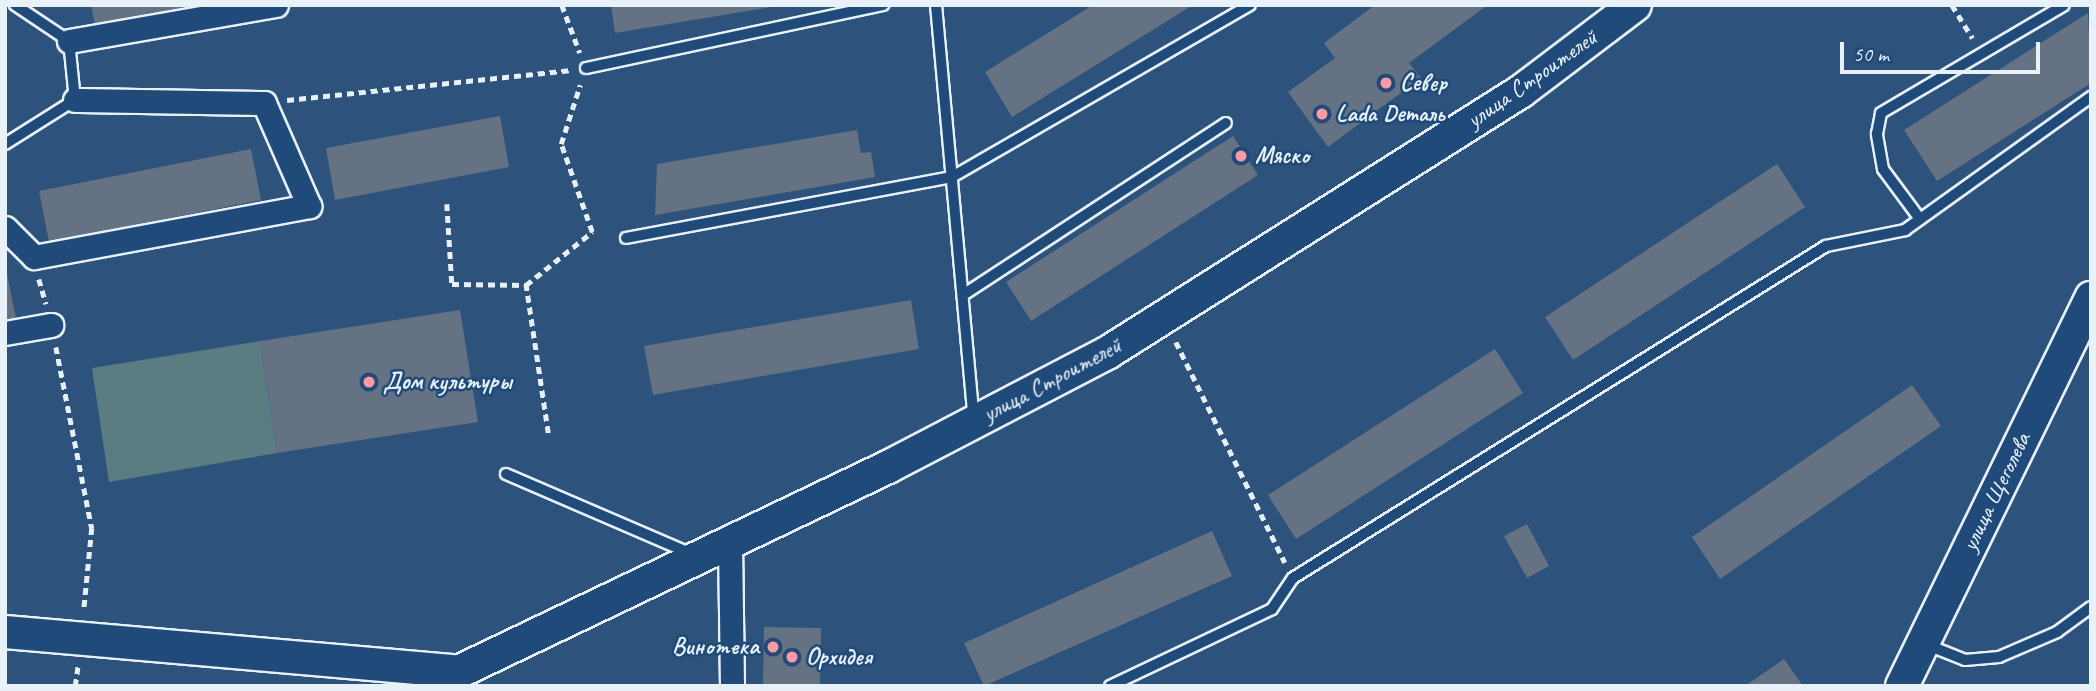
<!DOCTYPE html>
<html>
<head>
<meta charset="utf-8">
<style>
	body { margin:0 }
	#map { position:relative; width:2096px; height:691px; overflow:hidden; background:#2d527c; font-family:Caveat,sans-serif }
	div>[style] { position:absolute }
	.green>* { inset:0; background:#5a7d82 }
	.building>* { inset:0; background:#657284 }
	.path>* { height:4.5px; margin-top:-2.25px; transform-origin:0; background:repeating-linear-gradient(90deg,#e8f1f8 0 7px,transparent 0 12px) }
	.roads { filter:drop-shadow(2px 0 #e8f1f8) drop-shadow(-2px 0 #e8f1f8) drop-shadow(0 2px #e8f1f8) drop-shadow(0 -2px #e8f1f8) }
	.lane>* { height:10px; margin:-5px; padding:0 5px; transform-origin:5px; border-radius:5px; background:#1f4a7a }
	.street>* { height:23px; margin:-11.5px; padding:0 11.5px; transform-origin:11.5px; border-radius:11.5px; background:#1f4a7a }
	.secondary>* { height:32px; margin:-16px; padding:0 16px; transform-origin:16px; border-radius:16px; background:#1f4a7a }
	.dots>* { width:19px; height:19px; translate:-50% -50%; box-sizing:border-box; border:4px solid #1f4a7a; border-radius:50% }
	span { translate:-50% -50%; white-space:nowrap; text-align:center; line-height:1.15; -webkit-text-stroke:5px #1f4a7a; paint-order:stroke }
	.street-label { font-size:24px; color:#e8f1f8 }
	.poi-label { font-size:24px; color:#e8f1f8; font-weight:700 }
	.left { translate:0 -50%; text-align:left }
	.right { translate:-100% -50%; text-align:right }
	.frame { position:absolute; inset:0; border:7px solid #e8f1f8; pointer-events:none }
	.scale { position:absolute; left:1840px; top:42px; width:200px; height:32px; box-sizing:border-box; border:4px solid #e8f1f8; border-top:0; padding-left:9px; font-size:21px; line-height:24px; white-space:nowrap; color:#e8f1f8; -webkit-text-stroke:5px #1f4a7a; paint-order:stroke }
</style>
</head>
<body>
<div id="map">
	<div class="green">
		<i style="clip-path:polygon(260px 341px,277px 453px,109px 482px,92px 368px)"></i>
	</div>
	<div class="building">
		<i style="clip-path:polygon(91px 5px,189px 5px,189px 7px,95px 24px)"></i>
		<i style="clip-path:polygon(611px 5px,771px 5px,771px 7px,615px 33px)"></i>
		<i style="clip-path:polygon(1093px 5px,1193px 5px,1012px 117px,985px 72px)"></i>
		<i style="clip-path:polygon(1375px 5px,1485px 7px,1409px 63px,1421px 78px,1328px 147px,1288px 92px,1335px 58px,1324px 43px)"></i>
		<i style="clip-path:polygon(2088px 13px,2091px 83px,1937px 181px,1904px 130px)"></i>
		<i style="clip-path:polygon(500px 116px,509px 167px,335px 200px,326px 148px)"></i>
		<i style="clip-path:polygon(857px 130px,861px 153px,871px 152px,875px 177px,655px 215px,657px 164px)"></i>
		<i style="clip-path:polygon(1233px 136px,1258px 175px,1031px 321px,1006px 282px)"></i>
		<i style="clip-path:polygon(251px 149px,261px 200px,49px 242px,39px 191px)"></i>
		<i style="clip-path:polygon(1777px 164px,1805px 207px,1573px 360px,1545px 317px)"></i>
		<i style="clip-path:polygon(5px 264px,16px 318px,5px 320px)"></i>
		<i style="clip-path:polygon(911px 300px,919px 349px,653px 395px,644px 346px)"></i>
		<i style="clip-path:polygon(460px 310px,478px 422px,277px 453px,260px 341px)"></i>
		<i style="clip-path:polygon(1495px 349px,1523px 393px,1296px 539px,1268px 495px)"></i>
		<i style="clip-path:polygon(1912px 385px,1941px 426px,1720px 579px,1692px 537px)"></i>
		<i style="clip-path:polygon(1527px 524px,1549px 566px,1527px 578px,1504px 536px)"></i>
		<i style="clip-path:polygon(1212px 531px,1232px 576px,984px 686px,964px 643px)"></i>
		<i style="clip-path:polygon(764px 627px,821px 628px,820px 686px,763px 686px)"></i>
		<i style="clip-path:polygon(1784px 659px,1803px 686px,1745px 686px)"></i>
	</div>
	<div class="path">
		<i style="left:562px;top:5px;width:51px;rotate:69.4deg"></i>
		<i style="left:1952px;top:5px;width:39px;rotate:58deg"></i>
		<i style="left:287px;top:100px;width:286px;rotate:-6deg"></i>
		<i style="left:447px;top:204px;width:80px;rotate:86.4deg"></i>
		<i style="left:452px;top:284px;width:74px;rotate:0.8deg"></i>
		<i style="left:39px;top:279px;width:26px;rotate:74deg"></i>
		<i style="left:1176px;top:342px;width:246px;rotate:63.7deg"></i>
		<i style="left:56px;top:347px;width:185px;rotate:78.8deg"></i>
		<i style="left:92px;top:528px;width:82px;rotate:95.6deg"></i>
		<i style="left:548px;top:433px;width:150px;rotate:-98.5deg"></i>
		<i style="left:526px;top:285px;width:85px;rotate:-38.8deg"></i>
		<i style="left:592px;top:232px;width:93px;rotate:-109.4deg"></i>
		<i style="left:561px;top:144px;width:62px;rotate:-72.1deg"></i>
		<i style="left:75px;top:686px;width:22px;rotate:-82deg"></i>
	</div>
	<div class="roads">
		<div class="lane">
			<i style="left:936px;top:5px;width:416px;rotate:84.8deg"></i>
			<i style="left:586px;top:68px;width:304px;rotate:-12deg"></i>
			<i style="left:5px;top:144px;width:83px;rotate:-32.2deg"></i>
			<i style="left:75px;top:100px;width:59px;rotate:-95.8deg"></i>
			<i style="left:69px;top:41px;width:65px;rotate:-146.3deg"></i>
			<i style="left:1920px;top:219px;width:62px;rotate:-126.5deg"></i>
			<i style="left:1883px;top:169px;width:36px;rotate:-100deg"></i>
			<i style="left:1877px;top:134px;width:21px;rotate:-79deg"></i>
			<i style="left:1881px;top:113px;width:212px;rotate:-30.5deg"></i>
			<i style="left:626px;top:238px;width:332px;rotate:-10.6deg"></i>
			<i style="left:952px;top:177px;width:344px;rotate:-30deg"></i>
			<i style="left:963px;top:295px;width:314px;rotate:-33.2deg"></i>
			<i style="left:506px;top:474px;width:202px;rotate:23.3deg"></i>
			<i style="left:1925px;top:644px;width:43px;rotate:21.8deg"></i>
			<i style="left:1965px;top:660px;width:34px;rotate:-5deg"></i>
			<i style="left:1999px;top:657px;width:63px;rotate:-23.3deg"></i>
			<i style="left:2057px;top:632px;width:42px;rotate:-36.3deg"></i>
			<i style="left:1110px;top:686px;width:179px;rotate:-25.4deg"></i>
			<i style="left:1272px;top:609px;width:37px;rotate:-56deg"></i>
			<i style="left:1293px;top:578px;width:628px;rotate:-31.92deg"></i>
			<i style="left:1826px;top:246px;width:81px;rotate:-11.4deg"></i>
			<i style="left:1905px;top:230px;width:229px;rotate:-35.6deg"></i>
		</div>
		<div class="street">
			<i style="left:69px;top:41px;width:210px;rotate:-9.9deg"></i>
			<i style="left:5px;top:228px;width:41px;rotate:45deg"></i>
			<i style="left:34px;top:257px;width:280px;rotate:-10.5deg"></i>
			<i style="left:309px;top:206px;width:112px;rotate:-113.6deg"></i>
			<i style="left:264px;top:103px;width:189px;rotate:-179.1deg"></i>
			<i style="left:5px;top:333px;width:47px;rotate:-9.9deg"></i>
			<i style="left:730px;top:542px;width:144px;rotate:89.2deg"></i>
		</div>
		<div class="secondary">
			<i style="left:5px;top:632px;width:452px;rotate:5deg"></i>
			<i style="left:429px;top:686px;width:509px;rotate:-25.51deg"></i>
			<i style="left:888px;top:467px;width:247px;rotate:-27.5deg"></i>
			<i style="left:1107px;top:353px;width:489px;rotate:-32.3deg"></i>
			<i style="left:1520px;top:92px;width:144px;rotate:-37.1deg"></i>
			<i style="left:1902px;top:686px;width:432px;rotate:-64deg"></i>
		</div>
	</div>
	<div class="dots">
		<i style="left:1386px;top:83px;background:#ff9aa2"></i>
		<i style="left:1322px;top:114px;background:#ff9aa2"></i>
		<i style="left:1241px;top:156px;background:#ff9aa2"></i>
		<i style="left:369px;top:382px;background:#ff9aa2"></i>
		<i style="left:773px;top:647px;background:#ff9aa2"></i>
		<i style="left:792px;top:657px;background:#ff9aa2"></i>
	</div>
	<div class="street-label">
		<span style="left:1532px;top:79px;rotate:-35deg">улица Строителей</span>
		<span style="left:1052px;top:380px;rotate:-28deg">улица Строителей</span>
		<span style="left:1996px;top:492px;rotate:-64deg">улица Щеголева</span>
	</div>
	<div class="poi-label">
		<span class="left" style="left:1400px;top:83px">Север</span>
		<span class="left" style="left:1336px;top:114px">Lada Dеталь</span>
		<span class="left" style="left:1255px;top:156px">Мяско</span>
		<span class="left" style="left:383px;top:382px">Дом культуры</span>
		<span class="right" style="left:759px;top:647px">Винотека</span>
		<span class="left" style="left:806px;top:657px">Орхидея</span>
	</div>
	<div class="frame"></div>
	<div class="scale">50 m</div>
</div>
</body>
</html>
